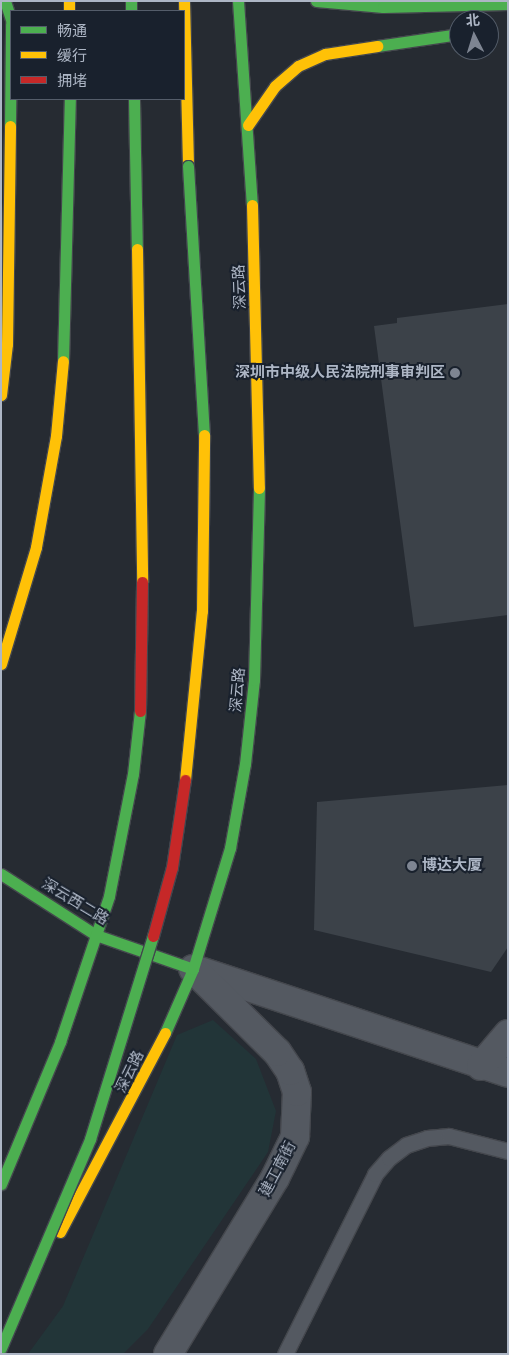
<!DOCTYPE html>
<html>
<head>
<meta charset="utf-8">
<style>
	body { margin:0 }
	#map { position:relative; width:509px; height:1355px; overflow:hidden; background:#262b32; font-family:"Sofia Sans Condensed","Noto Sans SC",sans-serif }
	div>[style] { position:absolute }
	.green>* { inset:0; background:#223538 }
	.building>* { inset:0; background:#3c4249 }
	.roads { filter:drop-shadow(1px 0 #44474d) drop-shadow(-1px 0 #44474d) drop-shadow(0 1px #44474d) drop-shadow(0 -1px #44474d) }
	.lane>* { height:15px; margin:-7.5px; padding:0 7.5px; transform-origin:7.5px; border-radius:7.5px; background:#545961 }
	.street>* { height:28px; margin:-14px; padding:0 14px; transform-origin:14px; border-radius:14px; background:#545961 }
	.fast>* { height:11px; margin:-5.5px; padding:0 5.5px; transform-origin:5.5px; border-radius:5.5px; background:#4caf50 }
	.slow>* { height:11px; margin:-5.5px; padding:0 5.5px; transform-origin:5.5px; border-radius:5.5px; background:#ffc107 }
	.jam>* { height:11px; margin:-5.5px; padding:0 5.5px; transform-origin:5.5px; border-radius:5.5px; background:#c62828 }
	.bridges { filter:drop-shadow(1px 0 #42464e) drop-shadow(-1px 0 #42464e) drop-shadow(0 1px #42464e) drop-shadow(0 -1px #42464e) }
	.fast-bridge>* { height:11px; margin:-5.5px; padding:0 5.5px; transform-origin:5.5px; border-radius:5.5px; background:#4caf50 }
	.slow-bridge>* { height:11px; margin:-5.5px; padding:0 5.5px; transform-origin:5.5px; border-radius:5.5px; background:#ffc107 }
	.jam-bridge>* { height:11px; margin:-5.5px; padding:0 5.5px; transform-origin:5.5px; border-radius:5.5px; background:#c62828 }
	.dots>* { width:14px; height:14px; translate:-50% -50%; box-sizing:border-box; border:2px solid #19212d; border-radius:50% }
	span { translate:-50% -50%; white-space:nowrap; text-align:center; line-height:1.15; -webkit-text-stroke:4px #19212d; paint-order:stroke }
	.street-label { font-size:15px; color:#adb6c5 }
	.poi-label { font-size:15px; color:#adb6c5; font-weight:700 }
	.right { translate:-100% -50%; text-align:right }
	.left { translate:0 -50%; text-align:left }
	.frame { position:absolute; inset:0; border:2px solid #adb6c5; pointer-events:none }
	.legend { position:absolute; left:10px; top:10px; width:175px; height:90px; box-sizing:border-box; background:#19212d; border:1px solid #545d6a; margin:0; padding:6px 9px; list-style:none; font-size:15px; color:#adb6c5 }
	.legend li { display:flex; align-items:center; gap:10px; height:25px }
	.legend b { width:25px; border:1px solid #545d6a }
	.north { position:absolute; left:449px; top:10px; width:50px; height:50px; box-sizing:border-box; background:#19212d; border:1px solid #545d6a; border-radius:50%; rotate:355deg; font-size:14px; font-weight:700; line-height:20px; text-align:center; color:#adb6c5 }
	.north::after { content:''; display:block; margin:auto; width:18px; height:22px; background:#7e8592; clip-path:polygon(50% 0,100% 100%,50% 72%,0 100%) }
</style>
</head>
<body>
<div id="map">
	<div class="green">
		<i style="clip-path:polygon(213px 1020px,256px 1059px,276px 1111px,268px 1152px,148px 1329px,123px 1354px,28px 1354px,63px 1306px,177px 1035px)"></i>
	</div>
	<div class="building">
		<i style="clip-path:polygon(508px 304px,508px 615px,414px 627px,374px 326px,397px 323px,397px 318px)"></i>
		<i style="clip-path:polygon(508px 785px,508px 947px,491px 972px,314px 930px,317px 802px)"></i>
	</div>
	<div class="roads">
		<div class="lane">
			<i style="left:285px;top:1354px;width:201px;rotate:-63.4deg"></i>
			<i style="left:375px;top:1174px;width:21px;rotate:-49deg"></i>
			<i style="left:389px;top:1158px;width:21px;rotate:-37deg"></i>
			<i style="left:406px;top:1145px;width:22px;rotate:-18deg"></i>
			<i style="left:427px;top:1138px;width:22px;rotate:-5deg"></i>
			<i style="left:449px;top:1136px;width:61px;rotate:14.3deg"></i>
		</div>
		<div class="street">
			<i style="left:200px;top:971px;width:324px;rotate:18.3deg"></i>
			<i style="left:481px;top:1066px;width:42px;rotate:-49.8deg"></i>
			<i style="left:168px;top:1354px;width:206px;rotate:-58.7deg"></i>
			<i style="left:275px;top:1178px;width:46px;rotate:-64deg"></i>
			<i style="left:295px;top:1137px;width:45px;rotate:-87.5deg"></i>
			<i style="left:297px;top:1092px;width:22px;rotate:-108deg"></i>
			<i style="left:290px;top:1071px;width:23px;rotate:-124deg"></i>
			<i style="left:277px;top:1052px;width:118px;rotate:-135.3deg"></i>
		</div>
		<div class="fast">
			<i style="left:5px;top:1px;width:20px;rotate:72deg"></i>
			<i style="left:131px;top:1px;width:10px;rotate:90deg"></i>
			<i style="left:238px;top:1px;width:204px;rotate:86.1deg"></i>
			<i style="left:316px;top:1px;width:67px;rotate:5.1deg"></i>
			<i style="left:383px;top:7px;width:125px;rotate:-1.4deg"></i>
			<i style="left:377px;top:46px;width:83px;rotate:-8.3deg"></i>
			<i style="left:134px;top:99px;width:150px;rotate:88.9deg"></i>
			<i style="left:10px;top:126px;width:102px;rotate:-89.4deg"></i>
			<i style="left:63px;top:361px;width:262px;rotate:-88.5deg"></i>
			<i style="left:1px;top:874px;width:113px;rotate:32.7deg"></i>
			<i style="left:96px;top:935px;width:103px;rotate:19.3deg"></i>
			<i style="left:165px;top:1033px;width:70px;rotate:-66.4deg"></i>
			<i style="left:193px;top:969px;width:127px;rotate:-73deg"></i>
			<i style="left:230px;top:848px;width:85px;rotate:-79.9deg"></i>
			<i style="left:245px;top:764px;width:84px;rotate:-83.9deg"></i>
			<i style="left:254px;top:680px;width:192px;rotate:-88.5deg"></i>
			<i style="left:1px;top:1184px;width:154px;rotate:-67.4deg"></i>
			<i style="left:60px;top:1042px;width:154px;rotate:-71.4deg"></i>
			<i style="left:109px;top:896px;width:124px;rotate:-78.9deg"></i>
			<i style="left:133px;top:774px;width:63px;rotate:-83.7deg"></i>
		</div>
		<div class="slow">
			<i style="left:69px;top:1px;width:10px;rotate:90deg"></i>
			<i style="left:184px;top:1px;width:165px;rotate:88.6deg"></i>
			<i style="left:248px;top:125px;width:47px;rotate:-55.3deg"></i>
			<i style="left:275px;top:86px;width:30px;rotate:-41deg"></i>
			<i style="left:298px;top:66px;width:30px;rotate:-24deg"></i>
			<i style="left:325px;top:54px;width:53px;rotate:-8.7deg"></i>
			<i style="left:252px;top:205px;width:283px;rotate:88.6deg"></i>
			<i style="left:137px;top:249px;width:333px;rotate:89.1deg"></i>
			<i style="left:1px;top:395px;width:51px;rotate:-83.3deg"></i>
			<i style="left:7px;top:344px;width:218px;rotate:-89.2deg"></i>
			<i style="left:1px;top:664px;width:122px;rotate:-73.3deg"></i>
			<i style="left:36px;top:547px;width:113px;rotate:-79.8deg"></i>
			<i style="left:56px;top:436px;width:75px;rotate:-84.7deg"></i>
			<i style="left:60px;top:1232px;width:225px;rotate:-62.2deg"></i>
		</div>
		<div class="jam">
			<i style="left:140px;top:711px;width:129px;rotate:-89.1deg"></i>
		</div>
	</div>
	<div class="bridges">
		<div class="fast-bridge">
			<i style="left:188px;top:166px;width:269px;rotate:86.6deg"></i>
			<i style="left:1px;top:1348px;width:227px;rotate:-66.9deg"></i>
			<i style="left:90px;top:1139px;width:213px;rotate:-72.8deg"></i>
		</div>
		<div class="slow-bridge">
			<i style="left:185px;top:780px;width:170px;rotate:-84.3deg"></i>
			<i style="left:202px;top:611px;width:176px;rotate:-89.3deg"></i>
		</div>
		<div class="jam-bridge">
			<i style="left:153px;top:936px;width:72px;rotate:-74.6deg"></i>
			<i style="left:172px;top:867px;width:88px;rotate:-81.5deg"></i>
		</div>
	</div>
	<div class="dots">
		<i style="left:455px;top:373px;background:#7e8592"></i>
		<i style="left:412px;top:866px;background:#7e8592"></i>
	</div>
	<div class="street-label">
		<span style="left:240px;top:287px;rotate:-92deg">深云路</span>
		<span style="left:238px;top:690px;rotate:-85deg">深云路</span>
		<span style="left:75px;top:902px;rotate:31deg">深云西二路</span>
		<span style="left:130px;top:1072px;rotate:-64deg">深云路</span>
		<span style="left:278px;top:1169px;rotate:-62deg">建工南街</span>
	</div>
	<div class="poi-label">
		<span class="right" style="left:445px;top:373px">深圳市中级人民法院刑事审判区</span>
		<span class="left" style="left:422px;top:866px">博达大厦</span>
	</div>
	<div class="frame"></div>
	<ul class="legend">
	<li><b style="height:6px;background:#4caf50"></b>畅通</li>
	<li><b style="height:6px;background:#ffc107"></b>缓行</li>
	<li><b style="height:6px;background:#c62828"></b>拥堵</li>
	</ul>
	<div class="north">北</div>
</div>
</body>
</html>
